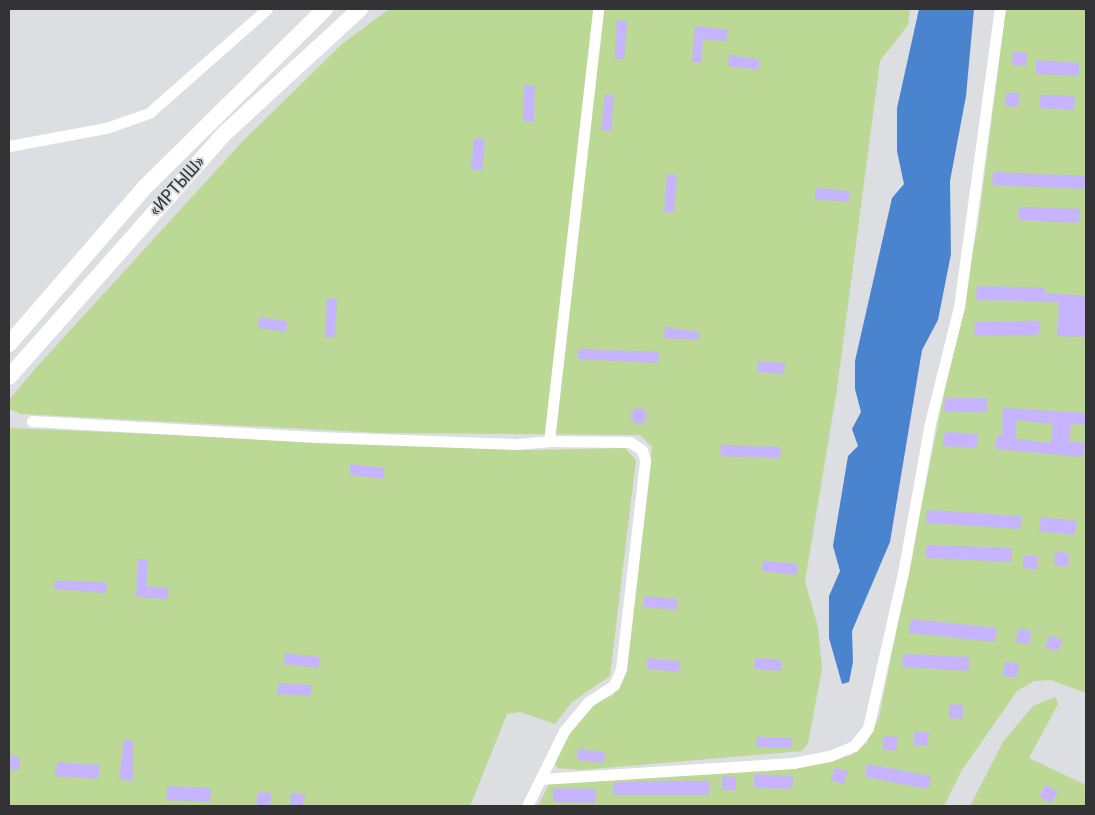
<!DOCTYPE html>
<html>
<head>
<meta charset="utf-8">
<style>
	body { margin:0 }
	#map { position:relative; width:1095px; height:815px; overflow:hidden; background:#dddee2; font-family:"Roboto Condensed",sans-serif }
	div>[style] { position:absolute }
	.green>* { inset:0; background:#bbd894 }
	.water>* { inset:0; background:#4a84ce }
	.building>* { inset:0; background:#c6b5fe }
	.round { border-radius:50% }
	.minor>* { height:11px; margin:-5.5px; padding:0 5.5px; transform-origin:5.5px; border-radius:5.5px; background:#fff }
	.highway>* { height:16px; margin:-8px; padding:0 8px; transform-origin:8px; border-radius:8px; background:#fff }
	span { translate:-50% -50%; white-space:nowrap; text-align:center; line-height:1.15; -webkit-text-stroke:4px #dddee2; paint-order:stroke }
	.street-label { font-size:18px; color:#333335 }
	.frame { position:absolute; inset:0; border:10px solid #333335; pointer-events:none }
</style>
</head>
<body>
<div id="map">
	<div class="green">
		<i style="clip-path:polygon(389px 9px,910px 9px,908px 25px,880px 61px,837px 389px,805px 581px,818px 627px,822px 669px,808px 743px,802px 751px,581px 770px,557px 768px,555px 762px,576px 720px,586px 708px,613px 695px,622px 679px,652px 447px,640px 435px,381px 433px,22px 414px,9px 409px,9px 400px,35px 369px,243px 141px,342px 44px)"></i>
		<i style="clip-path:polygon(1006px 9px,1086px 9px,1086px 693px,1051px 680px,1034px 681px,1017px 691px,962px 770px,944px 806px,538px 806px,550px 782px,819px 763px,851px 755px,867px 743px,879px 717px,978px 225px)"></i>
		<i style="clip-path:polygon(9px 428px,533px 450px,625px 448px,636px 460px,610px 676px,572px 702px,555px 724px,520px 712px,507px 714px,470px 806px,9px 806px)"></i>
		<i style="clip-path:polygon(1055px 697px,1058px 704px,1029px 758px,1086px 785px,1086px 806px,970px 806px,1003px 742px,1033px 706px)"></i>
	</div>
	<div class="water">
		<i style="clip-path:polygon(919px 9px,974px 9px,966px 96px,950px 181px,951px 254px,938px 320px,922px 350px,890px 542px,852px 631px,853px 662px,849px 682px,842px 684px,829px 638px,829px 596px,840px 571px,833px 546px,848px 456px,858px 446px,852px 429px,861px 412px,855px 389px,855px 361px,892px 198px,904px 184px,897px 151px,897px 108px)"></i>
	</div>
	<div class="building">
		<i style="clip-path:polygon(617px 20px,627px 21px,624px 59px,615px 59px)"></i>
		<i style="clip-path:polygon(695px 26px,728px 30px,727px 41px,703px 39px,701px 63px,692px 62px)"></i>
		<i style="clip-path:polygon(1013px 52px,1027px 52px,1026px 66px,1012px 65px)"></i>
		<i style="clip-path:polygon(729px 55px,759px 59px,759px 70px,728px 66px)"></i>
		<i style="clip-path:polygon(1036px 60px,1079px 63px,1079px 76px,1036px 74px)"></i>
		<i style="clip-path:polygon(524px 85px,535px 86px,534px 122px,523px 121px)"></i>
		<i style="clip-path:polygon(1006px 93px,1019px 93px,1019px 107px,1005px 106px)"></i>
		<i style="clip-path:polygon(605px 95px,614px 95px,611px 131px,601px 130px)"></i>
		<i style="clip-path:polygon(1040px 95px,1075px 96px,1074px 110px,1040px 108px)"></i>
		<i style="clip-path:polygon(474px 138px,485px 139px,482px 170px,471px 170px)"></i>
		<i style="clip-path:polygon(993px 172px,1086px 176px,1086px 189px,992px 185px)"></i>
		<i style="clip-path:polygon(667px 174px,677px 175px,674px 212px,664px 212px)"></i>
		<i style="clip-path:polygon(816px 188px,850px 191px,849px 202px,815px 199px)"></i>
		<i style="clip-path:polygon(1019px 207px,1080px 209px,1079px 223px,1018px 220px)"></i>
		<i style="clip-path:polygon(977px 286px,1045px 288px,1045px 293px,1086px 296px,1086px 337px,1057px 336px,1059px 302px,976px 300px)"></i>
		<i style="clip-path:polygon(327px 298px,337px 299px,335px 337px,325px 337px)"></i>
		<i style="clip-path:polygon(259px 317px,287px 321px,286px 332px,258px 328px)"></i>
		<i style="clip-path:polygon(1040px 321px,1039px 335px,975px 336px,975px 322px)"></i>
		<i style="clip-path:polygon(665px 327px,699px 332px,699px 340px,664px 338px)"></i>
		<i style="clip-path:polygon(578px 349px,659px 352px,658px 363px,578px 359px)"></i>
		<i style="clip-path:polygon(758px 361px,785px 363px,784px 374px,757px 372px)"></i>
		<i style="clip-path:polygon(945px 398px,987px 398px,987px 412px,944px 412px)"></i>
		<i class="round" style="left:631px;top:408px;width:16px;height:16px"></i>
		<i style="clip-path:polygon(evenodd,1003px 408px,1086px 413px,1086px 425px,1071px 424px,1069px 441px,1085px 443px,1083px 457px,995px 449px,997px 435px,1002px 436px,1003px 408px,1016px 420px,1053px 424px,1051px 443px,1016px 439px,1016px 420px)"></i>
		<i style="clip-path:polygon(945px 432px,978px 434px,977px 448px,943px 446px)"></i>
		<i style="clip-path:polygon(721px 445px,781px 447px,780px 458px,720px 456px)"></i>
		<i style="clip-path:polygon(350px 464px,384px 468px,384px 479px,350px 475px)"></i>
		<i style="clip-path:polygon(927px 510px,1022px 516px,1020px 529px,926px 523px)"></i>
		<i style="clip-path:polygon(1041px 517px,1077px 521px,1075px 535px,1039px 531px)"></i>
		<i style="clip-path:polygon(927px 545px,1012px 548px,1011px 562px,925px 558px)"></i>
		<i style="clip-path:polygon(1055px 552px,1069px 553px,1068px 567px,1054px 565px)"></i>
		<i style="clip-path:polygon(1024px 555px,1038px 556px,1037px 570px,1023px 568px)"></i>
		<i style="clip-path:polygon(138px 559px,148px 560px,146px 586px,168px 588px,168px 599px,136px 597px)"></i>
		<i style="clip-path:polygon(763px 561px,798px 564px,797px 575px,762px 571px)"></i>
		<i style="clip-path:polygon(55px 581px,107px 582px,106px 593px,54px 589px)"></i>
		<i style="clip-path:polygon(644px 596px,677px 599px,677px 610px,643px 607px)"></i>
		<i style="clip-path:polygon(911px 619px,997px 628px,995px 642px,909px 633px)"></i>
		<i style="clip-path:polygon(1018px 629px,1031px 630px,1030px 644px,1016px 642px)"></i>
		<i style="clip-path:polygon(1050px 635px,1063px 640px,1057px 652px,1045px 647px)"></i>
		<i style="clip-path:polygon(285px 653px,320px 657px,319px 668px,284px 664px)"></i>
		<i style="clip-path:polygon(903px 654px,970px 657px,968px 671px,902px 667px)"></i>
		<i style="clip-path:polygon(647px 658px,680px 661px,679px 672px,647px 669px)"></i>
		<i style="clip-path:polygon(755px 658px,782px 660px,781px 671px,754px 669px)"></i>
		<i style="clip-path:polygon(1005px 662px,1019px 664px,1017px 677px,1003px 676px)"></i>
		<i style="clip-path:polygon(278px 683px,312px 685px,311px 696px,277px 694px)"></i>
		<i style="clip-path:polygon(950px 704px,964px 706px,962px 719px,949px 718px)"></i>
		<i style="clip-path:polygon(915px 731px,929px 733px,927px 746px,913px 745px)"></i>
		<i style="clip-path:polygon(884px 736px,898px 737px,896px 751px,882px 749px)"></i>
		<i style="clip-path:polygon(757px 737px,792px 738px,791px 748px,756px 747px)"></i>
		<i style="clip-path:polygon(124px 740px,133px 740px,133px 781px,119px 779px)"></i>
		<i style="clip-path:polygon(578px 749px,605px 752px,604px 763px,577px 760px)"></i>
		<i style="clip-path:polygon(9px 755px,20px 757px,19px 770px,9px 769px)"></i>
		<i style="clip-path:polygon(57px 762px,100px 765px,98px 779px,55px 776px)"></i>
		<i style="clip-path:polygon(867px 764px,931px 776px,928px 789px,865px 777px)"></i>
		<i style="clip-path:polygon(834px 768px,848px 771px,844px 784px,831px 781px)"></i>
		<i style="clip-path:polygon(754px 774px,793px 776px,792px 789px,754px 788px)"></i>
		<i style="clip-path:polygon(722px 776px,736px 777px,736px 790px,722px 790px)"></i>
		<i style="clip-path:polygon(668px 781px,710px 781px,709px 795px,613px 795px,614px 782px)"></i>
		<i style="clip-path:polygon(1046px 785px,1058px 792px,1051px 804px,1039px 796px)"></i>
		<i style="clip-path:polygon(168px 786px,211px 788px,210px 802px,166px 800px)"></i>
		<i style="clip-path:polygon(553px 788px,596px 789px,595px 803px,553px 802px)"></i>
		<i style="clip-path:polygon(258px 792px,272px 793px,270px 806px,256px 806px)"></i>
		<i style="clip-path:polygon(291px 793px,305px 794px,303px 806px,290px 806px)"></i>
	</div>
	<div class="minor">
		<i style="left:9px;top:146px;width:99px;rotate:-10.5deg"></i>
		<i style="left:106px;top:128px;width:46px;rotate:-19.2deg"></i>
		<i style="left:149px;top:113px;width:157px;rotate:-41.4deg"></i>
		<i style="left:32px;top:421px;width:285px;rotate:3.2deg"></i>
		<i style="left:317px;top:437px;width:200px;rotate:2deg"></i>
		<i style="left:517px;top:444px;width:32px;rotate:-5deg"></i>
		<i style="left:541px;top:779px;width:253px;rotate:-3.6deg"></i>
		<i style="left:793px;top:763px;width:38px;rotate:-11deg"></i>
		<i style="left:830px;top:756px;width:26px;rotate:-23deg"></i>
		<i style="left:854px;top:746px;width:23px;rotate:-52deg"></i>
		<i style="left:868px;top:728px;width:159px;rotate:-77.3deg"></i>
		<i style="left:903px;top:573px;width:152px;rotate:-79.8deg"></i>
		<i style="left:930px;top:423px;width:120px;rotate:-76deg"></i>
		<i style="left:959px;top:307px;width:301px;rotate:-82.2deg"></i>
		<i style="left:527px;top:806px;width:84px;rotate:-63.7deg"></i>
		<i style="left:564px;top:731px;width:38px;rotate:-50deg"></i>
		<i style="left:588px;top:702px;width:31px;rotate:-33deg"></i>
		<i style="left:614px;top:685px;width:17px;rotate:-66deg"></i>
		<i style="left:621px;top:669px;width:210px;rotate:-83.4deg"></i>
		<i style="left:645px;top:460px;width:10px;rotate:-107deg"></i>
		<i style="left:642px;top:450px;width:14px;rotate:-146deg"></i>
		<i style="left:630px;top:442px;width:81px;rotate:-179.3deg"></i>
		<i style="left:549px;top:441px;width:435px;rotate:-83.5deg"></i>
	</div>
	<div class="highway">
		<i style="left:9px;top:344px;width:209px;rotate:-49.1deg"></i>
		<i style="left:146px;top:186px;width:252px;rotate:-44.7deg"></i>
		<i style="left:9px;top:377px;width:324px;rotate:-48.5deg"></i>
		<i style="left:224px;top:134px;width:185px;rotate:-42.6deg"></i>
	</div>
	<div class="street-label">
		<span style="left:177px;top:186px;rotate:-48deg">«ИРТЫШ»</span>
	</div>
	<div class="frame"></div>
</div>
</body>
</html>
